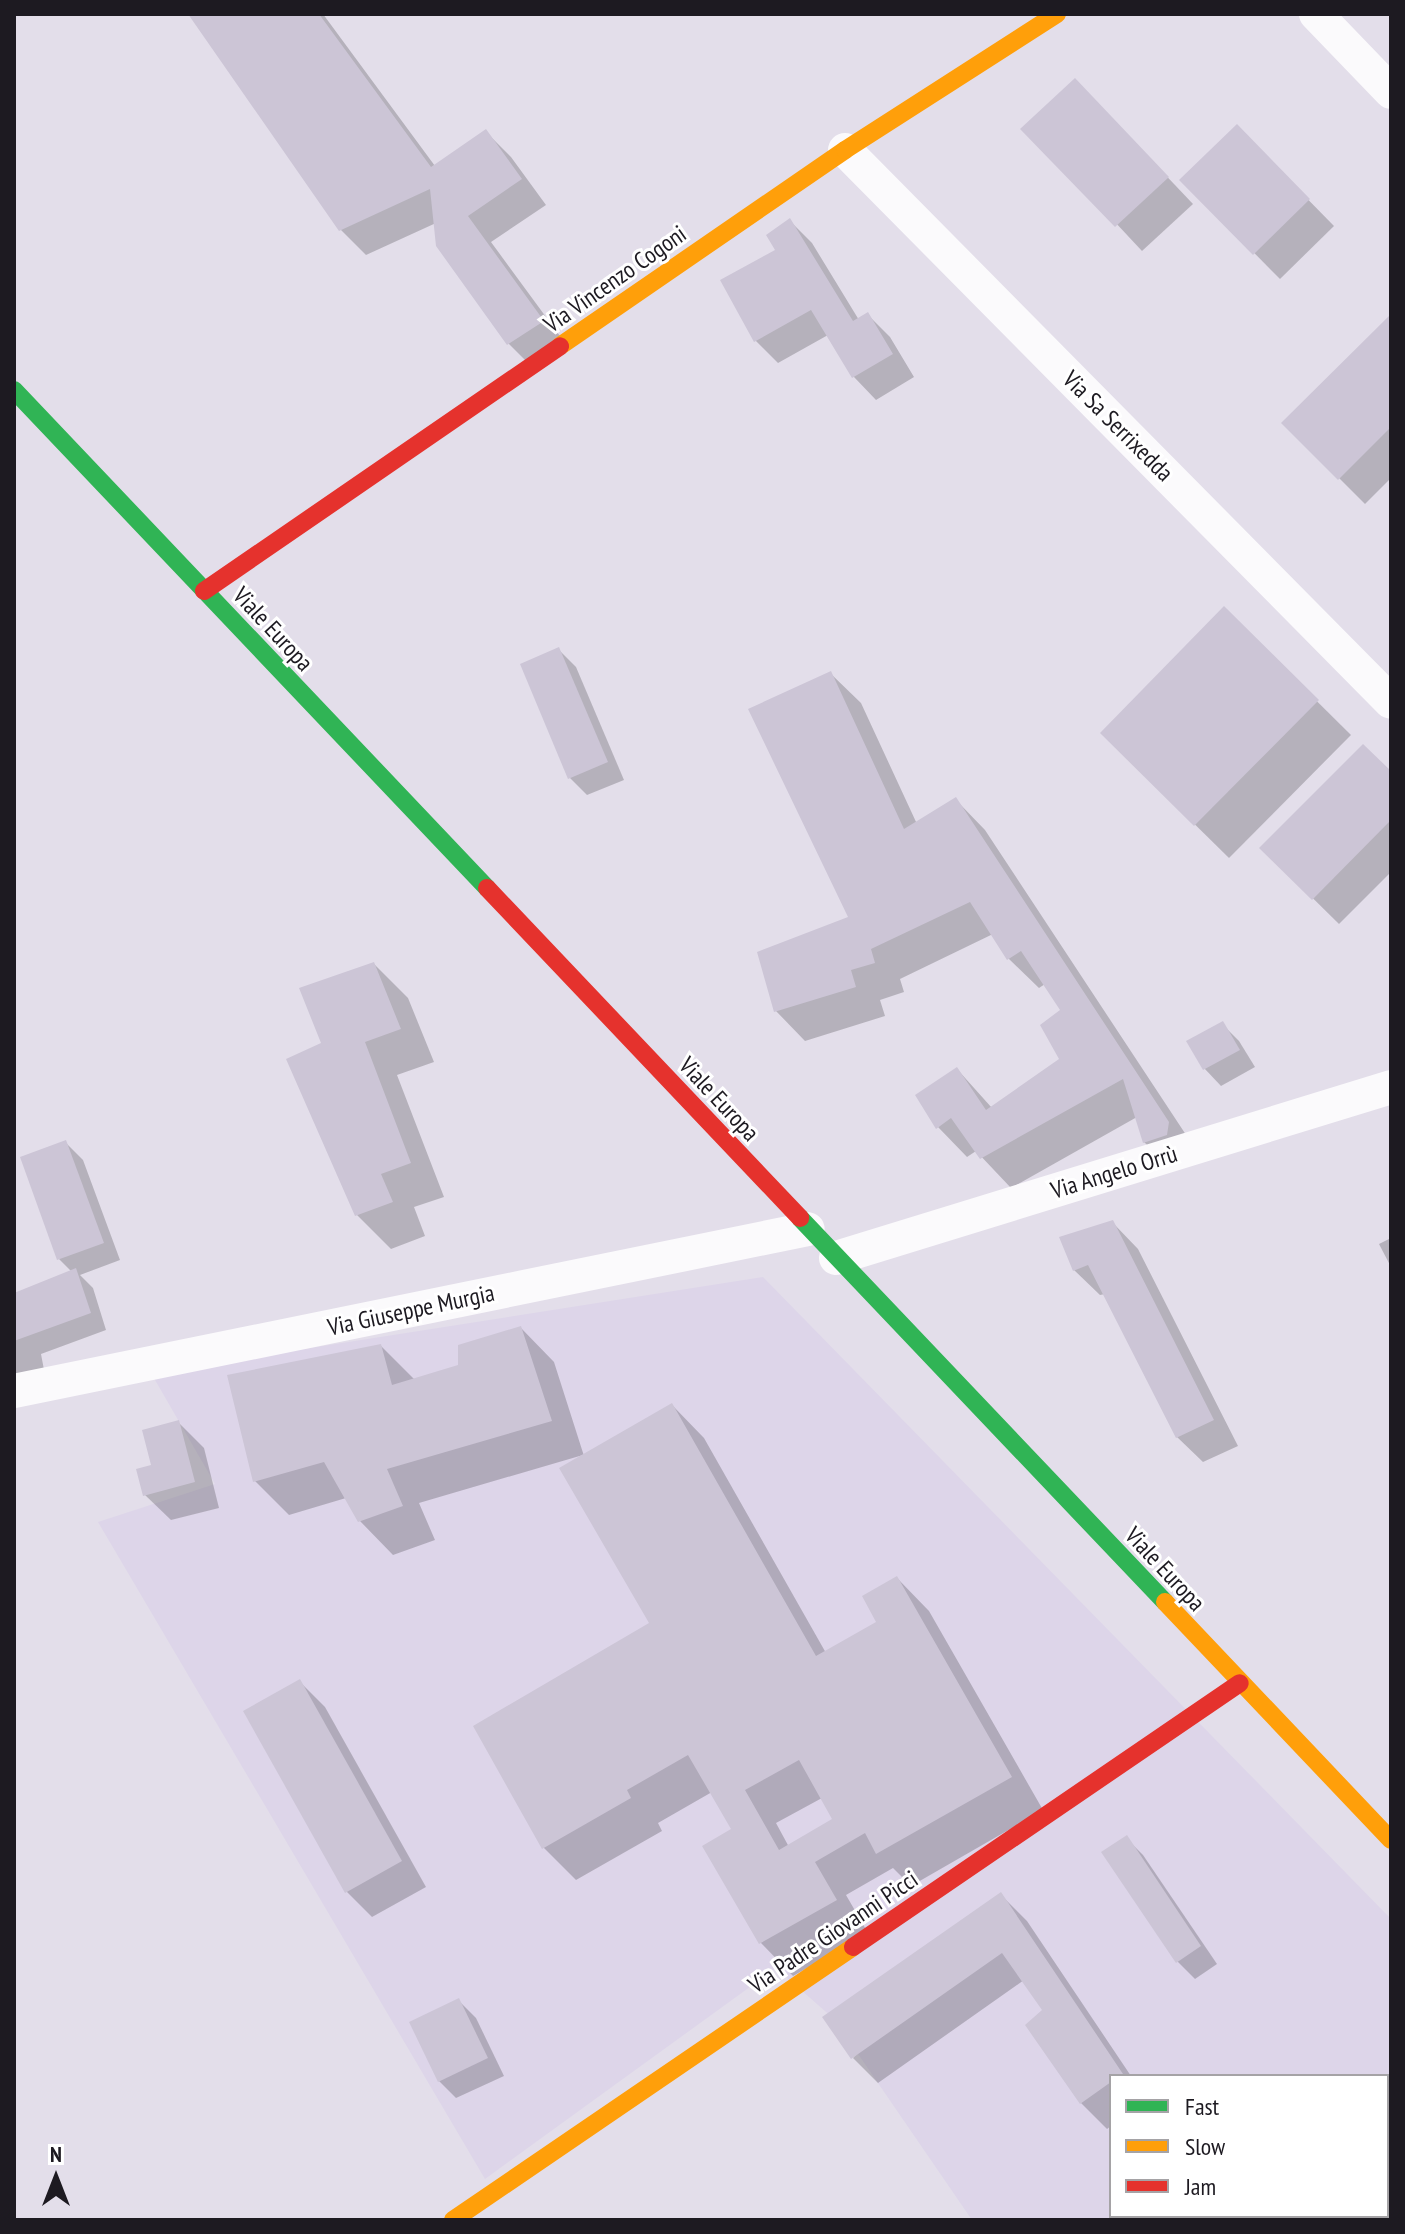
<!DOCTYPE html>
<html>
<head>
<meta charset="utf-8">
<style>
	body { margin:0 }
	#map { position:relative; width:1405px; height:2234px; overflow:hidden; background:#e3deea; font-family:"PT Sans Narrow",sans-serif }
	div>[style] { position:absolute }
	.built>* { inset:0; background:#ddd5e9 }
	.shadow>* { inset:0; background:#0003 }
	.building>* { inset:0; background:#ccc5d6 }
	.street>* { height:34px; margin:-17px; padding:0 17px; transform-origin:17px; border-radius:17px; background:#fbfafc }
	.fast>* { height:18px; margin:-9px; padding:0 9px; transform-origin:9px; border-radius:9px; background:#30b455 }
	.slow>* { height:18px; margin:-9px; padding:0 9px; transform-origin:9px; border-radius:9px; background:#ff9f0a }
	.jam>* { height:18px; margin:-9px; padding:0 9px; transform-origin:9px; border-radius:9px; background:#e5322d }
	span { translate:-50% -50%; white-space:nowrap; text-align:center; line-height:1.15; -webkit-text-stroke:6px #fff; paint-order:stroke }
	.street-label { font-size:24px; color:#1d1a21 }
	.frame { position:absolute; inset:0; border:16px solid #1d1a21; pointer-events:none }
	.legend { position:absolute; left:1109px; top:2074px; width:280px; height:144px; box-sizing:border-box; background:#fff; border:2px solid #a5a3a6; margin:0; padding:10px 14px; list-style:none; font-size:24px; color:#1d1a21 }
	.legend li { display:flex; align-items:center; gap:16px; height:40px }
	.legend b { width:40px; border:2px solid #a5a3a6 }
	.north { position:absolute; left:16px; top:2138px; width:80px; height:80px; -webkit-text-stroke:6px #fff; paint-order:stroke; rotate:0deg; font-size:22px; font-weight:700; line-height:32px; text-align:center; color:#1d1a21 }
	.north::after { content:''; display:block; margin:auto; width:28px; height:36px; background:#1d1a21; clip-path:polygon(50% 0,100% 100%,50% 72%,0 100%) }
</style>
</head>
<body>
<div id="map">
	<div class="built">
		<i style="clip-path:polygon(evenodd,763px 1277px,1391px 1919px,1391px 2220px,972px 2220px,834px 2019px,776px 1968px,485px 2179px,98px 1522px,215px 1484px,151px 1373px,763px 1277px,1111px 2076px,1387px 2076px,1387px 2216px,1111px 2216px,1111px 2076px)"></i>
	</div>
	<div class="shadow">
		<i style="clip-path:polygon(191px 14px,323px 14px,435px 166px,486px 132px,511px 157px,546px 205px,491px 242px,568px 347px,534px 369px,509px 344px,438px 245px,436px 223px,366px 255px,341px 230px)"></i>
		<i style="clip-path:polygon(1100px 106px,1193px 204px,1142px 251px,1084px 189px)"></i>
		<i style="clip-path:polygon(1237px 127px,1334px 226px,1280px 279px,1182px 180px)"></i>
		<i style="clip-path:polygon(790px 221px,812px 243px,859px 320px,868px 315px,890px 337px,914px 377px,876px 400px,854px 377px,828px 335px,778px 363px,755px 340px,778px 251px)"></i>
		<i style="clip-path:polygon(1391px 316px,1391px 478px,1365px 504px,1284px 423px)"></i>
		<i style="clip-path:polygon(1224px 609px,1351px 735px,1229px 858px,1102px 733px)"></i>
		<i style="clip-path:polygon(559px 650px,576px 667px,624px 780px,587px 795px,570px 778px)"></i>
		<i style="clip-path:polygon(831px 674px,861px 703px,917px 824px,956px 800px,985px 830px,1198px 1153px,1174px 1171px,1144px 1142px,1137px 1117px,1011px 1188px,976px 1151px,967px 1157px,938px 1127px,957px 1069px,992px 1108px,1062px 1060px,1062px 1010px,1045px 984px,1039px 988px,1009px 959px,993px 934px,900px 979px,904px 992px,880px 1000px,885px 1016px,805px 1041px,776px 1011px,851px 918px)"></i>
		<i style="clip-path:polygon(1391px 774px,1391px 872px,1339px 924px,1262px 848px)"></i>
		<i style="clip-path:polygon(374px 964px,408px 998px,434px 1062px,397px 1075px,444px 1197px,414px 1207px,425px 1236px,391px 1249px,357px 1215px,323px 1044px)"></i>
		<i style="clip-path:polygon(1222px 1024px,1239px 1041px,1255px 1067px,1221px 1086px,1204px 1068px)"></i>
		<i style="clip-path:polygon(66px 1143px,83px 1160px,120px 1260px,80px 1275px,93px 1288px,106px 1330px,41px 1354px,45px 1375px,14px 1380px,14px 1295px,72px 1272px,59px 1259px)"></i>
		<i style="clip-path:polygon(1113px 1223px,1138px 1249px,1238px 1446px,1203px 1462px,1177px 1437px,1105px 1294px,1100px 1295px,1074px 1270px)"></i>
		<i style="clip-path:polygon(1391px 1238px,1391px 1267px,1379px 1244px)"></i>
		<i style="clip-path:polygon(evenodd,521px 1328px,554px 1362px,584px 1456px,672px 1405px,704px 1438px,826px 1653px,879px 1623px,897px 1578px,929px 1611px,1043px 1810px,911px 1886px,893px 1868px,846px 1895px,868px 1933px,793px 1976px,761px 1943px,705px 1846px,733px 1830px,712px 1792px,658px 1823px,662px 1831px,576px 1880px,543px 1847px,652px 1624px,583px 1455px,419px 1503px,435px 1540px,393px 1555px,360px 1521px,346px 1498px,289px 1515px,255px 1481px,381px 1346px,415px 1380px,460px 1366px,521px 1328px,822px 1798px,835px 1820px,789px 1847px,776px 1823px,822px 1798px)"></i>
		<i style="clip-path:polygon(178px 1422px,204px 1448px,219px 1508px,171px 1520px,145px 1495px,154px 1466px)"></i>
		<i style="clip-path:polygon(300px 1682px,325px 1707px,426px 1887px,372px 1917px,347px 1892px)"></i>
		<i style="clip-path:polygon(1126px 1838px,1143px 1855px,1217px 1964px,1195px 1979px,1178px 1962px,1104px 1853px)"></i>
		<i style="clip-path:polygon(1001px 1895px,1027px 1921px,1131px 2076px,1111px 2076px,1111px 2126px,1107px 2129px,1081px 2103px,1045px 2010px,1024px 1980px,878px 2083px,853px 2058px)"></i>
		<i style="clip-path:polygon(459px 2001px,476px 2018px,504px 2076px,456px 2098px,439px 2081px)"></i>
		<i style="clip-path:polygon(1146px 2216px,1232px 2216px,1235px 2220px,1149px 2220px)"></i>
	</div>
	<div class="building">
		<i style="clip-path:polygon(188px 14px,319px 14px,431px 167px,486px 129px,522px 179px,468px 216px,544px 321px,507px 345px,436px 246px,430px 189px,339px 231px)"></i>
		<i style="clip-path:polygon(1075px 78px,1169px 177px,1115px 227px,1020px 129px)"></i>
		<i style="clip-path:polygon(1237px 124px,1310px 199px,1253px 255px,1179px 180px)"></i>
		<i style="clip-path:polygon(790px 218px,853px 321px,868px 312px,893px 354px,852px 378px,811px 310px,754px 342px,720px 280px,775px 250px,766px 235px)"></i>
		<i style="clip-path:polygon(1391px 314px,1391px 427px,1338px 480px,1281px 423px)"></i>
		<i style="clip-path:polygon(1224px 606px,1319px 700px,1194px 826px,1100px 733px)"></i>
		<i style="clip-path:polygon(559px 647px,608px 762px,568px 779px,520px 664px)"></i>
		<i style="clip-path:polygon(831px 671px,904px 829px,956px 797px,1169px 1122px,1167px 1135px,1143px 1143px,1123px 1079px,980px 1159px,951px 1118px,936px 1129px,915px 1095px,957px 1067px,986px 1110px,1059px 1059px,1040px 1025px,1060px 1010px,1021px 951px,1007px 960px,970px 902px,871px 949px,875px 963px,851px 970px,856px 987px,774px 1012px,757px 952px,848px 917px,748px 709px)"></i>
		<i style="clip-path:polygon(1363px 744px,1391px 771px,1391px 820px,1312px 900px,1259px 848px)"></i>
		<i style="clip-path:polygon(374px 962px,401px 1029px,365px 1042px,411px 1163px,381px 1174px,393px 1202px,355px 1216px,286px 1059px,321px 1043px,299px 988px)"></i>
		<i style="clip-path:polygon(1223px 1021px,1240px 1050px,1203px 1070px,1186px 1041px)"></i>
		<i style="clip-path:polygon(66px 1140px,104px 1243px,57px 1260px,20px 1157px)"></i>
		<i style="clip-path:polygon(1113px 1220px,1214px 1420px,1176px 1438px,1088px 1265px,1073px 1271px,1059px 1237px)"></i>
		<i style="clip-path:polygon(76px 1268px,91px 1313px,14px 1341px,14px 1293px)"></i>
		<i style="clip-path:polygon(521px 1326px,552px 1421px,387px 1469px,403px 1506px,358px 1522px,324px 1462px,253px 1482px,227px 1375px,381px 1344px,392px 1385px,458px 1365px,458px 1345px)"></i>
		<i style="clip-path:polygon(evenodd,672px 1403px,816px 1656px,876px 1622px,862px 1596px,897px 1576px,1012px 1777px,876px 1854px,865px 1833px,815px 1862px,837px 1900px,759px 1944px,702px 1846px,731px 1829px,688px 1755px,627px 1790px,631px 1798px,542px 1849px,473px 1726px,649px 1623px,559px 1468px,672px 1403px,799px 1760px,832px 1819px,779px 1850px,745px 1790px,799px 1760px)"></i>
		<i style="clip-path:polygon(179px 1420px,195px 1482px,143px 1496px,136px 1469px,151px 1465px,142px 1430px)"></i>
		<i style="clip-path:polygon(300px 1679px,402px 1861px,345px 1893px,243px 1711px)"></i>
		<i style="clip-path:polygon(1127px 1835px,1201px 1946px,1176px 1963px,1101px 1852px)"></i>
		<i style="clip-path:polygon(1001px 1892px,1123px 2074px,1111px 2076px,1111px 2082px,1080px 2104px,1025px 2025px,1042px 2010px,1002px 1953px,851px 2059px,822px 2017px)"></i>
		<i style="clip-path:polygon(459px 1998px,488px 2058px,438px 2082px,409px 2022px)"></i>
	</div>
	<div class="street">
		<i style="left:1316px;top:14px;width:108px;rotate:46.1deg"></i>
		<i style="left:845px;top:150px;width:776px;rotate:45.31deg"></i>
		<i style="left:836px;top:1258px;width:581px;rotate:-17.12deg"></i>
		<i style="left:14px;top:1391px;width:810px;rotate:-11.53deg"></i>
	</div>
	<div class="fast">
		<i style="left:14px;top:390px;width:687px;rotate:46.47deg"></i>
		<i style="left:800px;top:1218px;width:530px;rotate:46.45deg"></i>
	</div>
	<div class="slow">
		<i style="left:560px;top:346px;width:346px;rotate:-34.5deg"></i>
		<i style="left:845px;top:150px;width:252px;rotate:-32.7deg"></i>
		<i style="left:1165px;top:1602px;width:328px;rotate:46.5deg"></i>
		<i style="left:453px;top:2220px;width:484px;rotate:-34.3deg"></i>
	</div>
	<div class="jam">
		<i style="left:204px;top:591px;width:432px;rotate:-34.5deg"></i>
		<i style="left:487px;top:888px;width:455px;rotate:46.5deg"></i>
		<i style="left:853px;top:1947px;width:468px;rotate:-34.3deg"></i>
	</div>
	<div class="street-label">
		<span style="left:615px;top:279px;rotate:-35deg">Via Vincenzo Cogoni</span>
		<span style="left:1118px;top:426px;rotate:45deg">Via Sa Serrixedda</span>
		<span style="left:273px;top:629px;rotate:47deg">Viale Europa</span>
		<span style="left:719px;top:1099px;rotate:47deg">Viale Europa</span>
		<span style="left:1114px;top:1172px;rotate:-17deg">Via Angelo Orrù</span>
		<span style="left:411px;top:1310px;rotate:-12deg">Via Giuseppe Murgia</span>
		<span style="left:1165px;top:1569px;rotate:47deg">Viale Europa</span>
		<span style="left:833px;top:1932px;rotate:-34deg">Via Padre Giovanni Picci</span>
	</div>
	<div class="frame"></div>
	<ul class="legend">
	<li><b style="height:10px;background:#30b455"></b>Fast</li>
	<li><b style="height:10px;background:#ff9f0a"></b>Slow</li>
	<li><b style="height:10px;background:#e5322d"></b>Jam</li>
	</ul>
	<div class="north">N</div>
</div>
</body>
</html>
